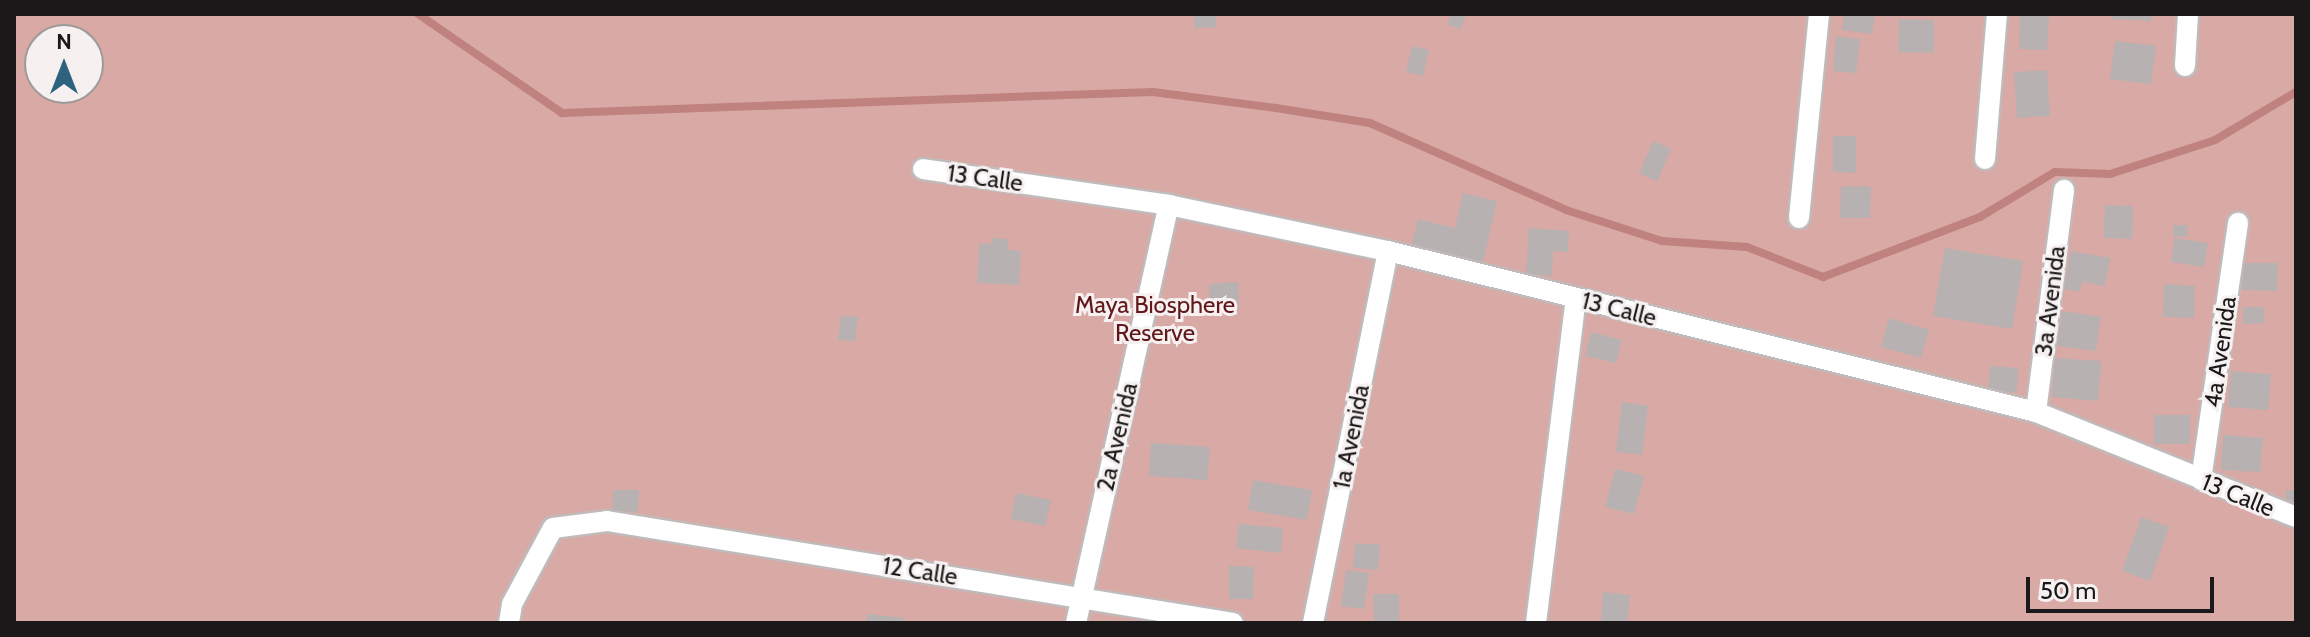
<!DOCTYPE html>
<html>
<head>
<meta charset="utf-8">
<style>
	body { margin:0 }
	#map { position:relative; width:2310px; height:637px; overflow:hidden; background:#e9e3e3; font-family:Cabin,sans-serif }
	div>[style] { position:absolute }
	.green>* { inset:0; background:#d9a9a5 }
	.stream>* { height:8px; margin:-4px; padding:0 4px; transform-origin:4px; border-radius:4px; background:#bf827e }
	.building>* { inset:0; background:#b7b1b1 }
	.roads { filter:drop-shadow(2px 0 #c0baba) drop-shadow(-2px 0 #c0baba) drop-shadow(0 2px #c0baba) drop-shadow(0 -2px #c0baba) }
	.minor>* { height:20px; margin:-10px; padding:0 10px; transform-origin:10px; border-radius:10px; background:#fff }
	span { translate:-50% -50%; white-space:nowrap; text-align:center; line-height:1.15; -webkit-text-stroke:6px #f6f0f0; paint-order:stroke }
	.street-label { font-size:24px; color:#1a1818 }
	.park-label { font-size:24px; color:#62181a }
	.frame { position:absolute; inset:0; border:16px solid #1a1818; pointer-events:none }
	.north { position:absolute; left:24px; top:24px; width:80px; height:80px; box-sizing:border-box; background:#f6f0f0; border:2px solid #9e9a9a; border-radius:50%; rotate:0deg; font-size:22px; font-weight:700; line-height:32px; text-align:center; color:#1a1818 }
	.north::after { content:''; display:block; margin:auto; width:28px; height:36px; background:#2e637f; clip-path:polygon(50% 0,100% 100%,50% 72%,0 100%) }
	.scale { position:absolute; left:2026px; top:577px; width:188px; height:36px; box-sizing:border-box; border:4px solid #1a1818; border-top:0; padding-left:10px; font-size:24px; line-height:28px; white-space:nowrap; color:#1a1818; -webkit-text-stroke:6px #f6f0f0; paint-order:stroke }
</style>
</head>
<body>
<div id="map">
	<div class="green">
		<i style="clip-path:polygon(evenodd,14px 14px,2296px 14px,2296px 623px,14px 623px,14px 14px,40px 40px,88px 40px,88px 88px,40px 88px,40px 40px)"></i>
	</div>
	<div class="stream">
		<i style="left:418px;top:14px;width:175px;rotate:34.5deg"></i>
		<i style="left:562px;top:113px;width:591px;rotate:-2.04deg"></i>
		<i style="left:1153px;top:92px;width:124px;rotate:7.4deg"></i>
		<i style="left:1276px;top:108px;width:95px;rotate:9.1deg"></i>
		<i style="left:1370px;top:123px;width:214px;rotate:23.9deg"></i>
		<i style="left:1566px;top:210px;width:101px;rotate:17.9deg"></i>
		<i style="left:1662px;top:241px;width:85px;rotate:4deg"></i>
		<i style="left:1747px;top:247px;width:82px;rotate:21.5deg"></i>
		<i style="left:1823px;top:277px;width:168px;rotate:-20.9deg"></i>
		<i style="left:1980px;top:217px;width:87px;rotate:-31deg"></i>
		<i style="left:2055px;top:172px;width:55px;rotate:2.1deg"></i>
		<i style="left:2110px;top:174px;width:110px;rotate:-17.9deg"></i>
		<i style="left:2215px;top:140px;width:94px;rotate:-30.7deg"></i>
	</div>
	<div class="building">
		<i style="clip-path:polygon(1194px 14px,1216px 14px,1216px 27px,1194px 28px)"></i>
		<i style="clip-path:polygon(1451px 14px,1478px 14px,1466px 16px,1461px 29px,1447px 24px)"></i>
		<i style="clip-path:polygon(1844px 14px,1875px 14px,1872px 34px,1842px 30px)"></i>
		<i style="clip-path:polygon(2020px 14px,2049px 15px,2047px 50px,2019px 49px)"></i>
		<i style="clip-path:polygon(2112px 14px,2151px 14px,2151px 21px,2112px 19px)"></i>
		<i style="clip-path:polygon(1899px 19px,1934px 20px,1934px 53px,1898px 52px)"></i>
		<i style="clip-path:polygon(1836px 36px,1860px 39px,1856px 73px,1833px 71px)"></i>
		<i style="clip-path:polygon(2115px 41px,2156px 46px,2151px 84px,2110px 79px)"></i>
		<i style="clip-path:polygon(1412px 46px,1429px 50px,1423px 76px,1406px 72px)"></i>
		<i style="clip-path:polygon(2047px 70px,2050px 116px,2017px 118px,2014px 72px)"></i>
		<i style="clip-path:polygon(1833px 136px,1856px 136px,1856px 173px,1833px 172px)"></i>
		<i style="clip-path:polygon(1653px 141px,1671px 149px,1657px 181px,1639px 173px)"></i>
		<i style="clip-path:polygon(1841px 186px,1871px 187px,1870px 218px,1840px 218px)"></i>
		<i style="clip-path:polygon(1463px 193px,1497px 201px,1482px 267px,1410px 251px,1418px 219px,1455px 228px)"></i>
		<i style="clip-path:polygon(2105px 205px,2133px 206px,2132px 239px,2104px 238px)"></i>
		<i style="clip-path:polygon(2173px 225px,2188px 225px,2187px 237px,2173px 236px)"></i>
		<i style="clip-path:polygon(1529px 228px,1569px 231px,1568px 252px,1553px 251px,1552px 276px,1526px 274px)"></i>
		<i style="clip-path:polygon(992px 238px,1008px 239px,1008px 250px,1021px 251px,1019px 285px,977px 283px,979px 243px,992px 244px)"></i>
		<i style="clip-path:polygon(2174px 238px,2208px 243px,2204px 267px,2171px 262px)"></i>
		<i style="clip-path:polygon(1945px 248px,2023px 261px,2012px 329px,1933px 316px)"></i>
		<i style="clip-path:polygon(2071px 251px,2110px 258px,2105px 286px,2082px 282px,2080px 292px,2064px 289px)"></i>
		<i style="clip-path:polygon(2242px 263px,2278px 263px,2277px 291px,2242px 290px)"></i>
		<i style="clip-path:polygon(1238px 282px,1239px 307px,1210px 309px,1209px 284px)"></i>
		<i style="clip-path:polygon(2164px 284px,2195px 286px,2194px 318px,2163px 317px)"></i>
		<i style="clip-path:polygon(2243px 307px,2263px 307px,2264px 323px,2243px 324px)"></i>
		<i style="clip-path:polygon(2062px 311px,2101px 317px,2096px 351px,2057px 346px)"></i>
		<i style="clip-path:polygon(841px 316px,858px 317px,855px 341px,838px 340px)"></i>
		<i style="clip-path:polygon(1889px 318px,1929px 330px,1921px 358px,1881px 347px)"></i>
		<i style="clip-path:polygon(1591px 332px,1622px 340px,1616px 363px,1585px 356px)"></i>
		<i style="clip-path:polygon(2055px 358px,2101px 361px,2098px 401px,2052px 397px)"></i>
		<i style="clip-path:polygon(1990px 366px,2018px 368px,2017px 392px,1988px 391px)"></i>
		<i style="clip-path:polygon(2231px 371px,2271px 374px,2268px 410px,2228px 407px)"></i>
		<i style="clip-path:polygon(1622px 402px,1648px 406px,1642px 455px,1616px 452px)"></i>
		<i style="clip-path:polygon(2154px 415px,2190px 415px,2190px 444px,2154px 444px)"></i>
		<i style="clip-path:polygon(2223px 435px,2263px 438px,2260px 472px,2221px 470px)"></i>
		<i style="clip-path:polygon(1151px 443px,1210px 447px,1207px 480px,1149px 476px)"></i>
		<i style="clip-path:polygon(1615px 469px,1644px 476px,1634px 514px,1605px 507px)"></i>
		<i style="clip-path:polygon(1253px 480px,1312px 490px,1307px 520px,1248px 510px)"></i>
		<i style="clip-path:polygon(613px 490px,639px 490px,638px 512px,612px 511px)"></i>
		<i style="clip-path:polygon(2286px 490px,2296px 490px,2296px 507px,2286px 507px)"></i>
		<i style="clip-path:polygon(1016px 493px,1051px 500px,1045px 526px,1011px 519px)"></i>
		<i style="clip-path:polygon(2141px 517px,2169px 527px,2150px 581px,2122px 571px)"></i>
		<i style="clip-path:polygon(1239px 524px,1283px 528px,1281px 553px,1236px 548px)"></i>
		<i style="clip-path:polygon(1355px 543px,1380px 545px,1378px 570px,1353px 568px)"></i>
		<i style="clip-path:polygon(1229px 566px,1254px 567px,1253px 599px,1229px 599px)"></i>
		<i style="clip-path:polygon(1346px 570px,1369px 573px,1364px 609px,1341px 606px)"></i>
		<i style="clip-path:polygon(1603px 592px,1630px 595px,1627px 623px,1601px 621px)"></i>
		<i style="clip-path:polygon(1373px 594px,1399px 594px,1399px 622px,1374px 623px)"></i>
		<i style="clip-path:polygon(867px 614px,905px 618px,904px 623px,866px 623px)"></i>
	</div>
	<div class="roads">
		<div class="minor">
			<i style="left:2185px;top:66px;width:52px;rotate:-86.7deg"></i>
			<i style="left:1985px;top:159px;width:145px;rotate:-85.3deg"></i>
			<i style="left:923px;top:169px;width:249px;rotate:8.3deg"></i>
			<i style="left:1169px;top:205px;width:224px;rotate:11.9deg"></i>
			<i style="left:1388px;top:251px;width:668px;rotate:13.95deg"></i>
			<i style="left:2036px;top:412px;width:280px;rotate:22deg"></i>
			<i style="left:1799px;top:218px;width:205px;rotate:-84.4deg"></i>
			<i style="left:2036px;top:412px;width:224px;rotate:-82.8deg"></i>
			<i style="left:2201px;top:480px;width:260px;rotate:-81.8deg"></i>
			<i style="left:509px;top:623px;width:19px;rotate:-81deg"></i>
			<i style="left:512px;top:604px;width:86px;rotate:-61.7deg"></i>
			<i style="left:553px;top:528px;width:54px;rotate:-7.4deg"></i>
			<i style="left:607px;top:521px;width:634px;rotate:9.25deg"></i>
			<i style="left:1076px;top:623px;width:428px;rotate:-77.5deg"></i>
			<i style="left:1313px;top:623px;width:379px;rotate:-78.6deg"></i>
			<i style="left:1536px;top:623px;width:327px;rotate:-83deg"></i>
		</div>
	</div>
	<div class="street-label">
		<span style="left:985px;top:178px;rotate:8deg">13 Calle</span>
		<span style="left:2050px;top:301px;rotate:-83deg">3a Avenida</span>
		<span style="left:1619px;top:309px;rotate:14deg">13 Calle</span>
		<span style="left:2220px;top:352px;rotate:-82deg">4a Avenida</span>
		<span style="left:1117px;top:437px;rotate:-77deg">2a Avenida</span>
		<span style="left:1351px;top:437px;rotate:-79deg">1a Avenida</span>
		<span style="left:2238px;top:495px;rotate:22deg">13 Calle</span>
		<span style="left:920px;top:571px;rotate:9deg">12 Calle</span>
	</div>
	<div class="park-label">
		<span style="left:1155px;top:319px">Maya Biosphere<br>Reserve</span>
	</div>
	<div class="frame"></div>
	<div class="north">N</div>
	<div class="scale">50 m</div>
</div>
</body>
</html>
